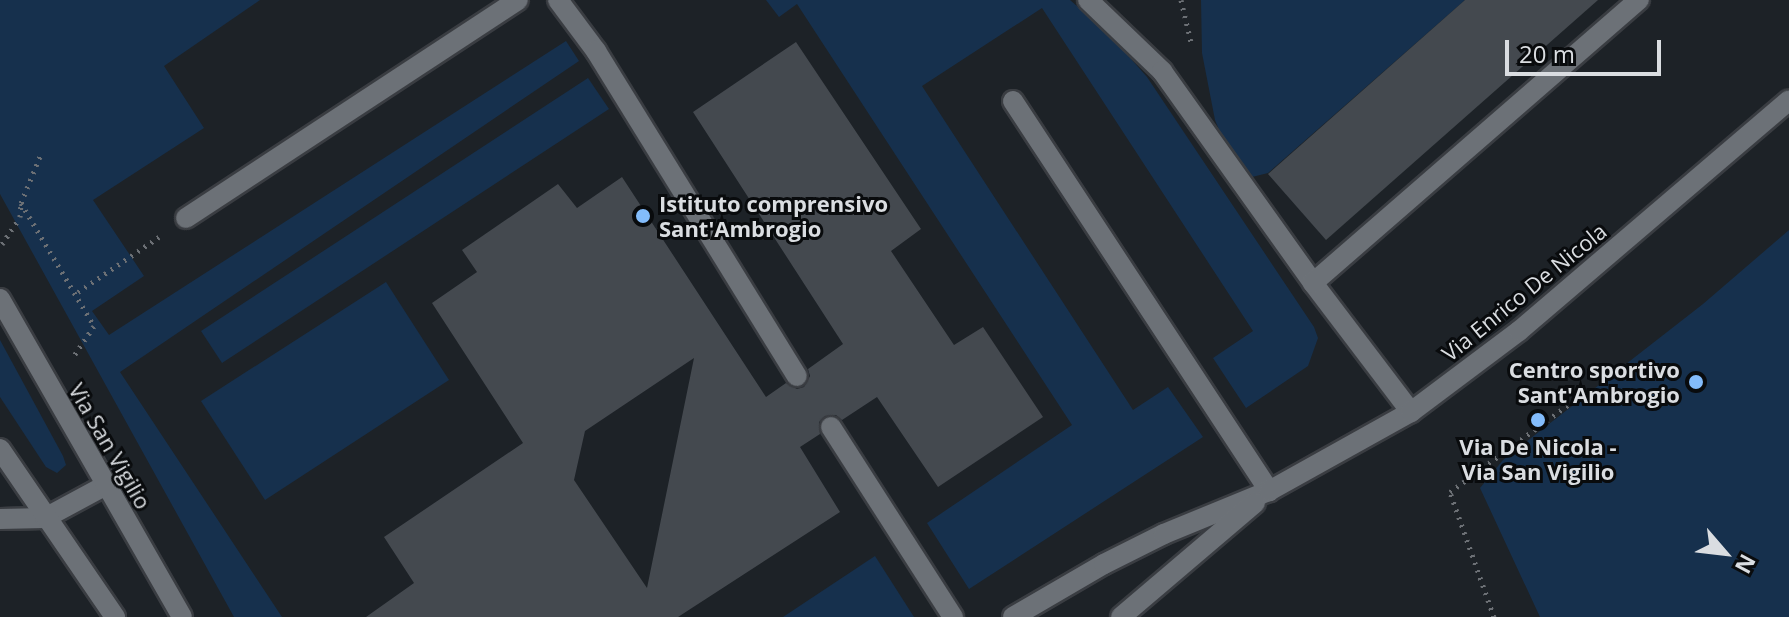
<!DOCTYPE html>
<html>
<head>
<meta charset="utf-8">
<style>
	body { margin:0 }
	#map { position:relative; width:1789px; height:617px; overflow:hidden; background:#1d2227; font-family:"Open Sans",sans-serif }
	div>[style] { position:absolute }
	.green>* { inset:0; background:#16304d }
	.building>* { inset:0; background:#44494f }
	.path>* { height:5px; margin-top:-2.5px; transform-origin:0; background:repeating-linear-gradient(90deg,#6c7075 0 2px,transparent 0 8px) }
	.roads { filter:drop-shadow(2px 0 #3a3d42) drop-shadow(-2px 0 #3a3d42) drop-shadow(0 2px #3a3d42) drop-shadow(0 -2px #3a3d42) }
	.lane>* { height:20px; margin:-10px; padding:0 10px; transform-origin:10px; border-radius:10px; background:#6c7177 }
	.street>* { height:20px; margin:-10px; padding:0 10px; transform-origin:10px; border-radius:10px; background:#6c7177 }
	.dots>* { width:22px; height:22px; translate:-50% -50%; box-sizing:border-box; border:4px solid #090b0d; border-radius:50% }
	span { translate:-50% -50%; white-space:nowrap; text-align:center; line-height:1.15; -webkit-text-stroke:6px #090b0d; paint-order:stroke }
	.poi-label { font-size:22px; color:#dadde1; font-weight:700 }
	.left { translate:0 -50%; text-align:left }
	.right { translate:-100% -50%; text-align:right }
	.street-label { font-size:22px; color:#dadde1 }
	.north { position:absolute; left:1685px; top:513px; width:80px; height:80px; -webkit-text-stroke:6px #090b0d; paint-order:stroke; rotate:118deg; font-size:22px; font-weight:700; line-height:32px; text-align:center; color:#dadde1 }
	.north::after { content:''; display:block; margin:auto; width:28px; height:36px; background:#dadde1; clip-path:polygon(50% 0,100% 100%,50% 72%,0 100%) }
	.scale { position:absolute; left:1505px; top:40px; width:156px; height:36px; box-sizing:border-box; border:4px solid #dadde1; border-top:0; padding-left:10px; font-size:24px; line-height:28px; white-space:nowrap; color:#dadde1; -webkit-text-stroke:6px #090b0d; paint-order:stroke }
</style>
</head>
<body>
<div id="map">
	<div class="green">
		<i style="clip-path:polygon(0 0,260px 0,164px 66px,204px 128px,93px 200px,144px 276px,92px 311px,109px 335px,566px 41px,579px 61px,120px 372px,282px 617px,234px 617px,0 194px)"></i>
		<i style="clip-path:polygon(766px 0,1070px 0,1109px 34px,1147px 77px,1314px 327px,1318px 338px,1308px 366px,1246px 408px,1213px 358px,1253px 331px,1042px 8px,922px 86px,1133px 410px,1168px 387px,1203px 437px,969px 589px,927px 523px,1072px 425px,797px 4px,779px 17px)"></i>
		<i style="clip-path:polygon(1201px 0,1465px 0,1268px 173px,1252px 177px,1227px 149px,1215px 120px,1202px 53px)"></i>
		<i style="clip-path:polygon(588px 78px,609px 109px,222px 363px,201px 331px)"></i>
		<i style="clip-path:polygon(1789px 230px,1789px 617px,1540px 617px,1480px 488px,1503px 460px,1703px 304px)"></i>
		<i style="clip-path:polygon(386px 282px,449px 380px,265px 500px,201px 401px)"></i>
		<i style="clip-path:polygon(0 340px,63px 456px,66px 465px,57px 473px,46px 467px,0 397px)"></i>
		<i style="clip-path:polygon(875px 556px,914px 617px,783px 617px)"></i>
	</div>
	<div class="building">
		<i style="clip-path:polygon(1465px 0,1598px 0,1326px 240px,1268px 174px)"></i>
		<i style="clip-path:polygon(evenodd,796px 42px,921px 229px,891px 251px,954px 345px,983px 327px,1043px 417px,938px 487px,877px 397px,842px 420px,836px 415px,825px 416px,819px 422px,820px 434px,800px 447px,840px 512px,678px 617px,366px 617px,414px 583px,384px 537px,523px 443px,432px 303px,477px 272px,462px 250px,558px 184px,577px 208px,622px 177px,766px 397px,786px 383px,797px 389px,804px 387px,810px 376px,808px 369px,843px 344px,693px 112px,796px 42px,694px 358px,647px 588px,574px 480px,585px 431px,694px 358px)"></i>
	</div>
	<div class="path">
		<i style="left:1181px;top:0;width:47px;rotate:76.6deg"></i>
		<i style="left:21px;top:203px;width:143px;rotate:59.3deg"></i>
		<i style="left:94px;top:326px;width:36px;rotate:124deg"></i>
		<i style="left:2px;top:244px;width:32px;rotate:-56deg"></i>
		<i style="left:20px;top:217px;width:14px;rotate:-86deg"></i>
		<i style="left:21px;top:203px;width:53px;rotate:-67.8deg"></i>
		<i style="left:78px;top:292px;width:98px;rotate:-34.2deg"></i>
		<i style="left:1494px;top:617px;width:133px;rotate:-109.4deg"></i>
		<i style="left:1450px;top:492px;width:152px;rotate:-36.4deg"></i>
	</div>
	<div class="roads">
		<div class="lane">
			<i style="left:558px;top:0;width:64px;rotate:53.3deg"></i>
			<i style="left:596px;top:51px;width:382px;rotate:58.3deg"></i>
			<i style="left:1088px;top:0;width:103px;rotate:43.8deg"></i>
			<i style="left:1162px;top:71px;width:260px;rotate:54.5deg"></i>
			<i style="left:1313px;top:283px;width:162px;rotate:52.8deg"></i>
			<i style="left:1013px;top:101px;width:467px;rotate:56.7deg"></i>
			<i style="left:186px;top:218px;width:397px;rotate:-33.3deg"></i>
			<i style="left:1313px;top:283px;width:432px;rotate:-41deg"></i>
			<i style="left:831px;top:427px;width:226px;rotate:57.3deg"></i>
			<i style="left:0;top:519px;width:45px;rotate:-1.3deg"></i>
			<i style="left:45px;top:518px;width:69px;rotate:-28.4deg"></i>
		</div>
		<div class="street">
			<i style="left:0;top:299px;width:366px;rotate:60.2deg"></i>
			<i style="left:0;top:449px;width:204px;rotate:55.6deg"></i>
			<i style="left:1013px;top:617px;width:105px;rotate:-30.2deg"></i>
			<i style="left:1104px;top:564px;width:67px;rotate:-26.6deg"></i>
			<i style="left:1164px;top:534px;width:113px;rotate:-22.3deg"></i>
			<i style="left:1269px;top:491px;width:162px;rotate:-29.1deg"></i>
			<i style="left:1411px;top:412px;width:135px;rotate:-36.9deg"></i>
			<i style="left:1519px;top:331px;width:355px;rotate:-40.5deg"></i>
			<i style="left:1121px;top:617px;width:176px;rotate:-40.4deg"></i>
		</div>
	</div>
	<div class="dots">
		<i style="left:643px;top:216px;background:#83bcfb"></i>
		<i style="left:1696px;top:382px;background:#83bcfb"></i>
		<i style="left:1538px;top:420px;background:#83bcfb"></i>
	</div>
	<div class="poi-label">
		<span class="left" style="left:659px;top:216px">Istituto comprensivo<br>Sant'Ambrogio</span>
		<span class="right" style="left:1680px;top:382px">Centro sportivo<br>Sant'Ambrogio</span>
		<span style="left:1538px;top:459px">Via De Nicola -<br>Via San Vigilio</span>
	</div>
	<div class="street-label">
		<span style="left:1524px;top:292px;rotate:-39deg">Via Enrico De Nicola</span>
		<span style="left:110px;top:446px;rotate:60deg">Via San Vigilio</span>
	</div>
	<div class="north">N</div>
	<div class="scale">20 m</div>
</div>
</body>
</html>
